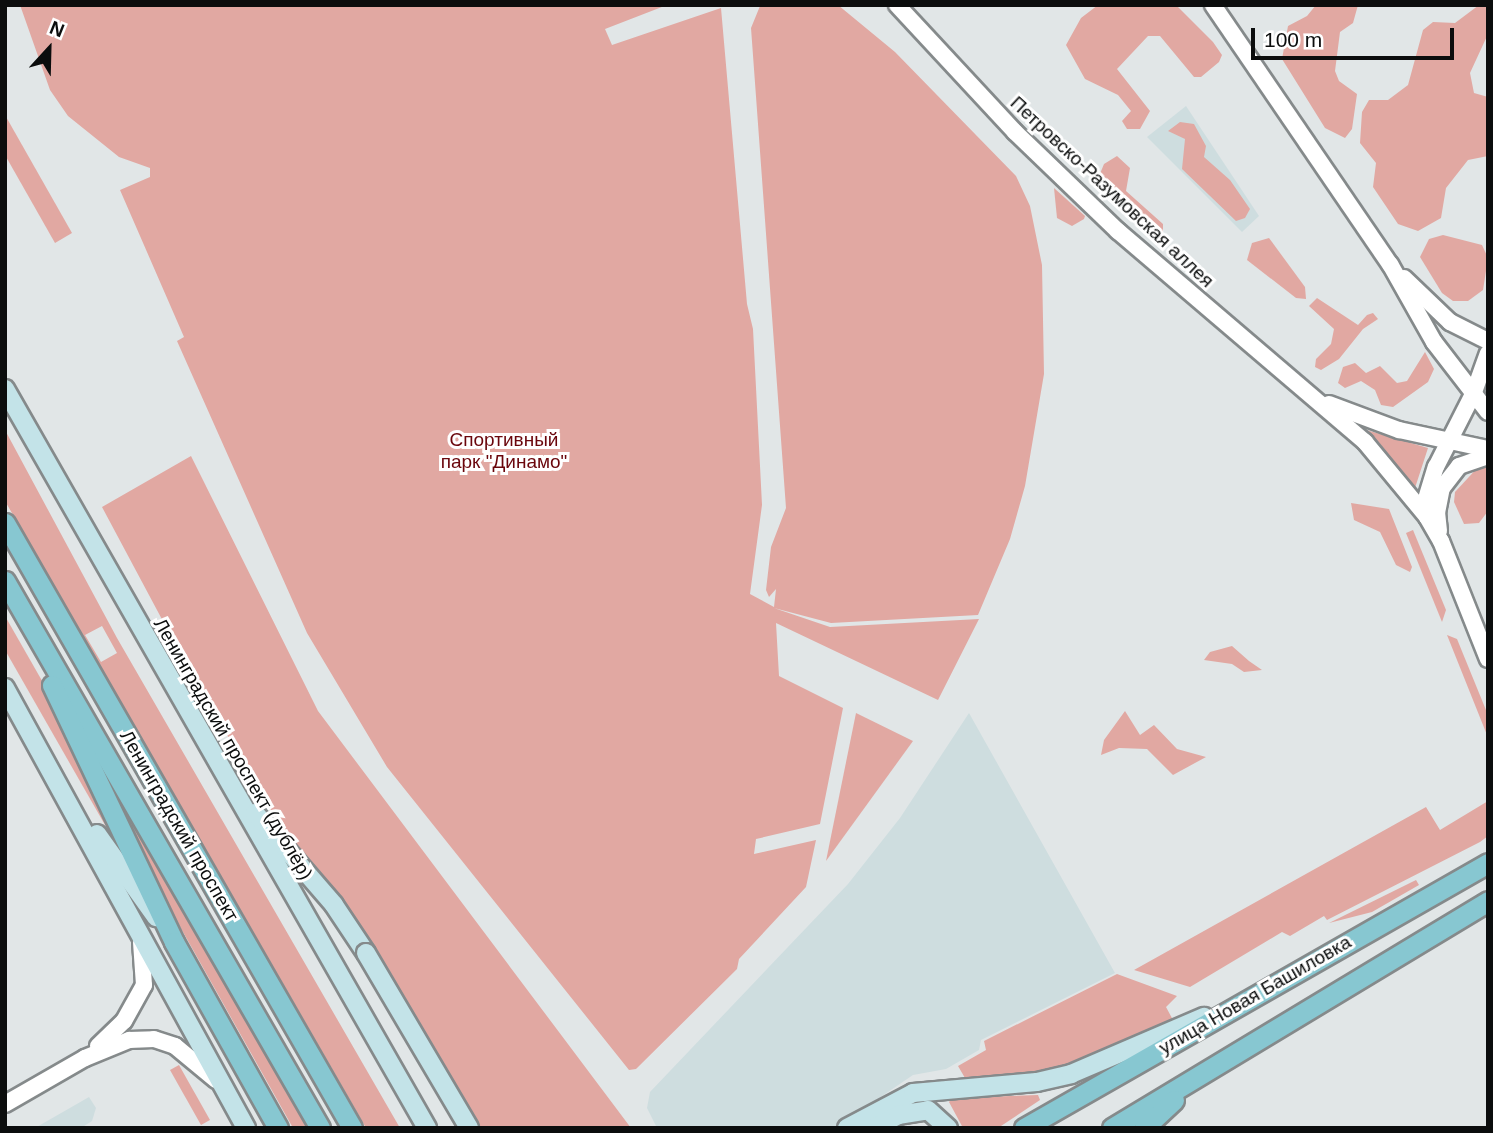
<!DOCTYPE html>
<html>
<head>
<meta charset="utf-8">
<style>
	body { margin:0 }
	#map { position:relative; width:1493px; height:1133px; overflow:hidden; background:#e1e6e7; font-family:Helvetica,sans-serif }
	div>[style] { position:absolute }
	.built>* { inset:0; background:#cedddf }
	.green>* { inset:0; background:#e1a8a2 }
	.roads { filter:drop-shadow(2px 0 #858a8b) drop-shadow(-2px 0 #858a8b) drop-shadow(0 2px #858a8b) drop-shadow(0 -2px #858a8b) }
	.tertiary>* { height:16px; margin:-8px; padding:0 8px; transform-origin:8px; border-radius:8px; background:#fff }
	.secondary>* { height:18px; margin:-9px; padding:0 9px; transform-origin:9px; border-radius:9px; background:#c3e3e8 }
	.primary>* { height:19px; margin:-9.5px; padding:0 9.5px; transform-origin:9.5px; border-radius:9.5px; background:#87c7d1 }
	.bridges { filter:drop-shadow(2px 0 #858a8b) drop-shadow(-2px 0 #858a8b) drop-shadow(0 2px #858a8b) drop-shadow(0 -2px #858a8b) }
	.secondary-bridge>* { height:18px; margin:-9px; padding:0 9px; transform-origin:9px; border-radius:9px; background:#c3e3e8 }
	span { translate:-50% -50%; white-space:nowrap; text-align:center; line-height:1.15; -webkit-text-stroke:6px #fff; paint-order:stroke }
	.street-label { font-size:19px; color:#0b0d0d }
	.park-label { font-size:19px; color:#6a060c }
	.frame { position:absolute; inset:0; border:7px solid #0b0d0d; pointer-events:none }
	.north { position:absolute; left:14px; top:14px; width:70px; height:70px; -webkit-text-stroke:5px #fff; paint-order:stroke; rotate:22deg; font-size:19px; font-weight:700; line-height:28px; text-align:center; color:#0b0d0d }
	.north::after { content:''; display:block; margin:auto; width:24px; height:32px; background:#0b0d0d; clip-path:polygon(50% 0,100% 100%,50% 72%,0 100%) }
	.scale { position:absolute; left:1251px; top:28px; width:203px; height:32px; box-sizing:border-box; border:4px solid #0b0d0d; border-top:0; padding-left:9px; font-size:21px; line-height:24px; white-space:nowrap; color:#0b0d0d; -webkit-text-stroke:5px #fff; paint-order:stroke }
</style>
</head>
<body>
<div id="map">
	<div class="built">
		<i style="clip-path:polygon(1186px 106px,1259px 216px,1242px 232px,1147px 137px)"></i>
		<i style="clip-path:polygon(969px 713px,1115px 973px,981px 1040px,979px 1050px,946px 1069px,913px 1075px,835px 1128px,657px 1128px,647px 1108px,650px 1092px,848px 884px,900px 818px)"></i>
		<i style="clip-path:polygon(89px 1097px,96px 1108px,92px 1121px,81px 1128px,35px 1128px)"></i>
	</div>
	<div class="green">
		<i style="clip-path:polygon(20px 5px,667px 5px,605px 29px,612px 45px,721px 8px,747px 304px,753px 329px,762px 505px,750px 594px,774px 607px,776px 589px,769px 597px,766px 590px,771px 547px,786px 508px,751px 28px,760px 6px,838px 5px,895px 52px,1016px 176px,1030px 206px,1042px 265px,1044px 374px,1025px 486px,1010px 539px,978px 615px,831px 623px,774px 608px,830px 627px,979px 619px,938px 700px,776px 623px,779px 676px,843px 708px,820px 824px,756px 839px,754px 854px,816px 840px,806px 887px,739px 959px,737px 969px,636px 1069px,629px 1070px,387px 767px,307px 633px,177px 341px,184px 337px,120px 190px,150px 177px,150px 168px,119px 157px,68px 116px,50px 90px)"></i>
		<i style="clip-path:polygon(1098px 5px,1176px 5px,1213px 42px,1222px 55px,1219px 62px,1201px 77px,1194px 77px,1160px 36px,1148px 36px,1117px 69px,1150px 111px,1140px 129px,1127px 129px,1122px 121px,1131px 111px,1118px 95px,1085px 79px,1066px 45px,1081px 18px)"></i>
		<i style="clip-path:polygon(1316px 5px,1358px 5px,1353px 23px,1340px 32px,1335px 71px,1339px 81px,1357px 94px,1352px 129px,1345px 138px,1325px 128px,1282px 59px,1288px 26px,1307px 16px)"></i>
		<i style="clip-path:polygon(1479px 5px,1488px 5px,1488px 34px,1470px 73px,1474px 93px,1488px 97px,1488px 156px,1468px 160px,1446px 188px,1441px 218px,1418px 231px,1398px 224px,1373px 187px,1376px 163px,1360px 143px,1362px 112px,1369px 100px,1388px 100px,1408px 85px,1423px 30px,1433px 22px,1455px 23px)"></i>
		<i style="clip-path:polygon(5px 115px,72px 233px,55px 243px,5px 155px)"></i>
		<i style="clip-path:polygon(1180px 122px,1194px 124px,1206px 146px,1204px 157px,1230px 180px,1250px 209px,1245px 218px,1236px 221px,1182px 169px,1185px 139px,1168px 131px)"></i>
		<i style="clip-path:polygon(1117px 156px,1130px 168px,1126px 191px,1163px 224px,1163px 238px,1153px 236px,1097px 181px,1104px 164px)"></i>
		<i style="clip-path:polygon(1054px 188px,1085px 216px,1084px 219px,1072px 226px,1057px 218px)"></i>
		<i style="clip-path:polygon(1443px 235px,1482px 245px,1488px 258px,1483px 290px,1468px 301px,1453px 301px,1442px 293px,1420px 257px,1429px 239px)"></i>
		<i style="clip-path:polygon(1269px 238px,1305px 287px,1306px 299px,1296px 298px,1247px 260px,1252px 243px)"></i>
		<i style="clip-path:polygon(1317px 298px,1358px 325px,1367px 315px,1373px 313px,1378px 319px,1363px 329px,1339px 359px,1321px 370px,1315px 367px,1316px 359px,1331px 344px,1334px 329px,1309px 306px)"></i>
		<i style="clip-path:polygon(1425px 352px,1434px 369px,1428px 382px,1393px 407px,1381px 405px,1375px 390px,1361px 381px,1345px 388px,1338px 383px,1343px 367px,1355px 363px,1366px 373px,1380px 366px,1397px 383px,1407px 381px)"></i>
		<i style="clip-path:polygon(1356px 427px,1428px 448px,1414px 491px,1393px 463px)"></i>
		<i style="clip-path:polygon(evenodd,5px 430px,117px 638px,400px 1128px,366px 1128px,5px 501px,5px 430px,102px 626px,117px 653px,101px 662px,85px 635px,102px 626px)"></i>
		<i style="clip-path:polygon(191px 456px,318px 711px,631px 1128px,481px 1128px,358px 923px,274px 815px,189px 670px,102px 507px)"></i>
		<i style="clip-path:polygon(1480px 465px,1488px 466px,1488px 511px,1479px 523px,1464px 524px,1454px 502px,1455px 492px)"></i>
		<i style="clip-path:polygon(1351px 503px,1389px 509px,1412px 567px,1410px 572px,1396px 565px,1380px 532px,1354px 520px)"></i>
		<i style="clip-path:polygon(1413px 530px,1446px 610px,1442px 622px,1406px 533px)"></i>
		<i style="clip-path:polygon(5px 616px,61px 714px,153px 909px,5px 650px)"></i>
		<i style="clip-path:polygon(1447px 635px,1457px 639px,1488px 715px,1487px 735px)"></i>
		<i style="clip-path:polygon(1232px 646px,1249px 661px,1262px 670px,1244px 672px,1232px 664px,1204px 660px,1210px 652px)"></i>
		<i style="clip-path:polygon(1125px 711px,1140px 735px,1154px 725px,1177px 749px,1206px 757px,1173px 775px,1147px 749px,1119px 748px,1101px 755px,1104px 740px)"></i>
		<i style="clip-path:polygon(856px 713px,913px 741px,826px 861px)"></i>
		<i style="clip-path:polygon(96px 759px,308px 1128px,293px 1128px,169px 907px,92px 761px)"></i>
		<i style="clip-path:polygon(1488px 801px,1488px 836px,1480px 842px,1327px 920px,1324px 916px,1290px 936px,1282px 932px,1190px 987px,1134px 970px,1426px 807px,1440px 830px)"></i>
		<i style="clip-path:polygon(1416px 880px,1419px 885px,1372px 912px,1329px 923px)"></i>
		<i style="clip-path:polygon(1117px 974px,1177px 996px,1166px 1007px,1173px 1020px,1079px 1063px,1035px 1073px,965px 1078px,958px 1066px,986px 1050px,984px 1041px)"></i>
		<i style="clip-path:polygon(179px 1065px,210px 1120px,201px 1125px,170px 1070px)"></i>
		<i style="clip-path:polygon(1038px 1095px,1040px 1100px,998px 1128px,963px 1128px,949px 1102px,952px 1098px)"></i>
	</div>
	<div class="roads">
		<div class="tertiary">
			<i style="left:897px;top:5px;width:173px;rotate:47.1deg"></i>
			<i style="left:1015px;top:132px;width:143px;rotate:43.9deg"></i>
			<i style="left:1118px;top:231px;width:325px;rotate:40.5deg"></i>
			<i style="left:1365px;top:442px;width:97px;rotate:50.4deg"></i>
			<i style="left:1427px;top:517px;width:28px;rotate:60deg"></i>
			<i style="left:1441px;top:541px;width:127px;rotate:68.3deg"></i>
			<i style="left:1213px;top:5px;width:314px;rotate:55.7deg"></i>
			<i style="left:1390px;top:264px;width:90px;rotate:60.6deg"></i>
			<i style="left:1434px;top:342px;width:88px;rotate:52.4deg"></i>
			<i style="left:1404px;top:278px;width:64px;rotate:43.7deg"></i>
			<i style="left:1450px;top:322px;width:42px;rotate:26.6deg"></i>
			<i style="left:1329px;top:404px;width:75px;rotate:20.4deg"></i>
			<i style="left:1399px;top:430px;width:91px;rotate:12.1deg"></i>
			<i style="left:1427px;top:517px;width:15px;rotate:-98deg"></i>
			<i style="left:1425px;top:502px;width:37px;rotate:-73deg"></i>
			<i style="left:1436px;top:467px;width:84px;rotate:-63.1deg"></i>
			<i style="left:1474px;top:392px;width:41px;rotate:-70.3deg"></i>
			<i style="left:1439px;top:531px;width:18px;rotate:-96deg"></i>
			<i style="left:1437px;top:513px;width:25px;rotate:-79deg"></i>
			<i style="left:1442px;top:488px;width:28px;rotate:-52deg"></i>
			<i style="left:1459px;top:466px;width:31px;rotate:-19deg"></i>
			<i style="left:98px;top:1046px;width:36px;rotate:-44deg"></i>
			<i style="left:124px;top:1021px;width:41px;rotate:-60.9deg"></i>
			<i style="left:144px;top:985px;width:43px;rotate:-94deg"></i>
			<i style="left:5px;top:1104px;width:92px;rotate:-29.9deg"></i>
			<i style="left:85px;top:1058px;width:48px;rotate:-22.2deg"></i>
			<i style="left:129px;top:1040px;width:25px;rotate:-2deg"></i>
			<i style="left:154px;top:1039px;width:22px;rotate:18deg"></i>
			<i style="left:175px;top:1046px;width:53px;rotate:39.7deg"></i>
		</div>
		<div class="secondary">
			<i style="left:5px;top:389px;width:851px;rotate:60.27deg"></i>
			<i style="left:5px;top:688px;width:502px;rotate:61.29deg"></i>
			<i style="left:255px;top:813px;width:121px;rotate:49.3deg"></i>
			<i style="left:334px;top:905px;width:58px;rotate:56.3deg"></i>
			<i style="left:97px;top:834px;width:102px;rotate:54.6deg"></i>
			<i style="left:847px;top:1128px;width:75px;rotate:-27.9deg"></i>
			<i style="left:913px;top:1093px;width:124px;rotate:-5.1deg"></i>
			<i style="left:1037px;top:1082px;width:35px;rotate:-13deg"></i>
			<i style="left:1071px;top:1074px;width:145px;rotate:-23.2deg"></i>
			<i style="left:874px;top:1128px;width:27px;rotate:-28deg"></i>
			<i style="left:898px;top:1115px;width:30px;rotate:-9deg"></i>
			<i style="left:928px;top:1110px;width:27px;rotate:42deg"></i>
		</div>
		<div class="primary">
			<i style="left:5px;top:523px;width:697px;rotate:60.16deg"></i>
			<i style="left:5px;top:581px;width:631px;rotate:60.06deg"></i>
			<i style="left:52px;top:685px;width:284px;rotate:64.6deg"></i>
			<i style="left:174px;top:942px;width:213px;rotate:60.8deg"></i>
			<i style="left:1024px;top:1128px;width:534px;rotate:-29.73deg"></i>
			<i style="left:1112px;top:1128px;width:439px;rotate:-31.1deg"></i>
			<i style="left:1144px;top:1128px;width:41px;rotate:-43deg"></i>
		</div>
	</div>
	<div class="bridges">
		<div class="secondary-bridge">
			<i style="left:366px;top:953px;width:203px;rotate:59.5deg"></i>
		</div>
	</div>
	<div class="street-label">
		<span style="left:1112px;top:192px;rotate:43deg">Петровско-Разумовская аллея</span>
		<span style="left:233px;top:749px;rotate:60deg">Ленинградский проспект (дублёр)</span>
		<span style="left:179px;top:826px;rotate:60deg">Ленинградский проспект</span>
		<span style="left:1255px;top:995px;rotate:-30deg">улица Новая Башиловка</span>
	</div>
	<div class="park-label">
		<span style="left:504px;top:451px">Спортивный<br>парк "Динамо"</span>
	</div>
	<div class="frame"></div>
	<div class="north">N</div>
	<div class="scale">100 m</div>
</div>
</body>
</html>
